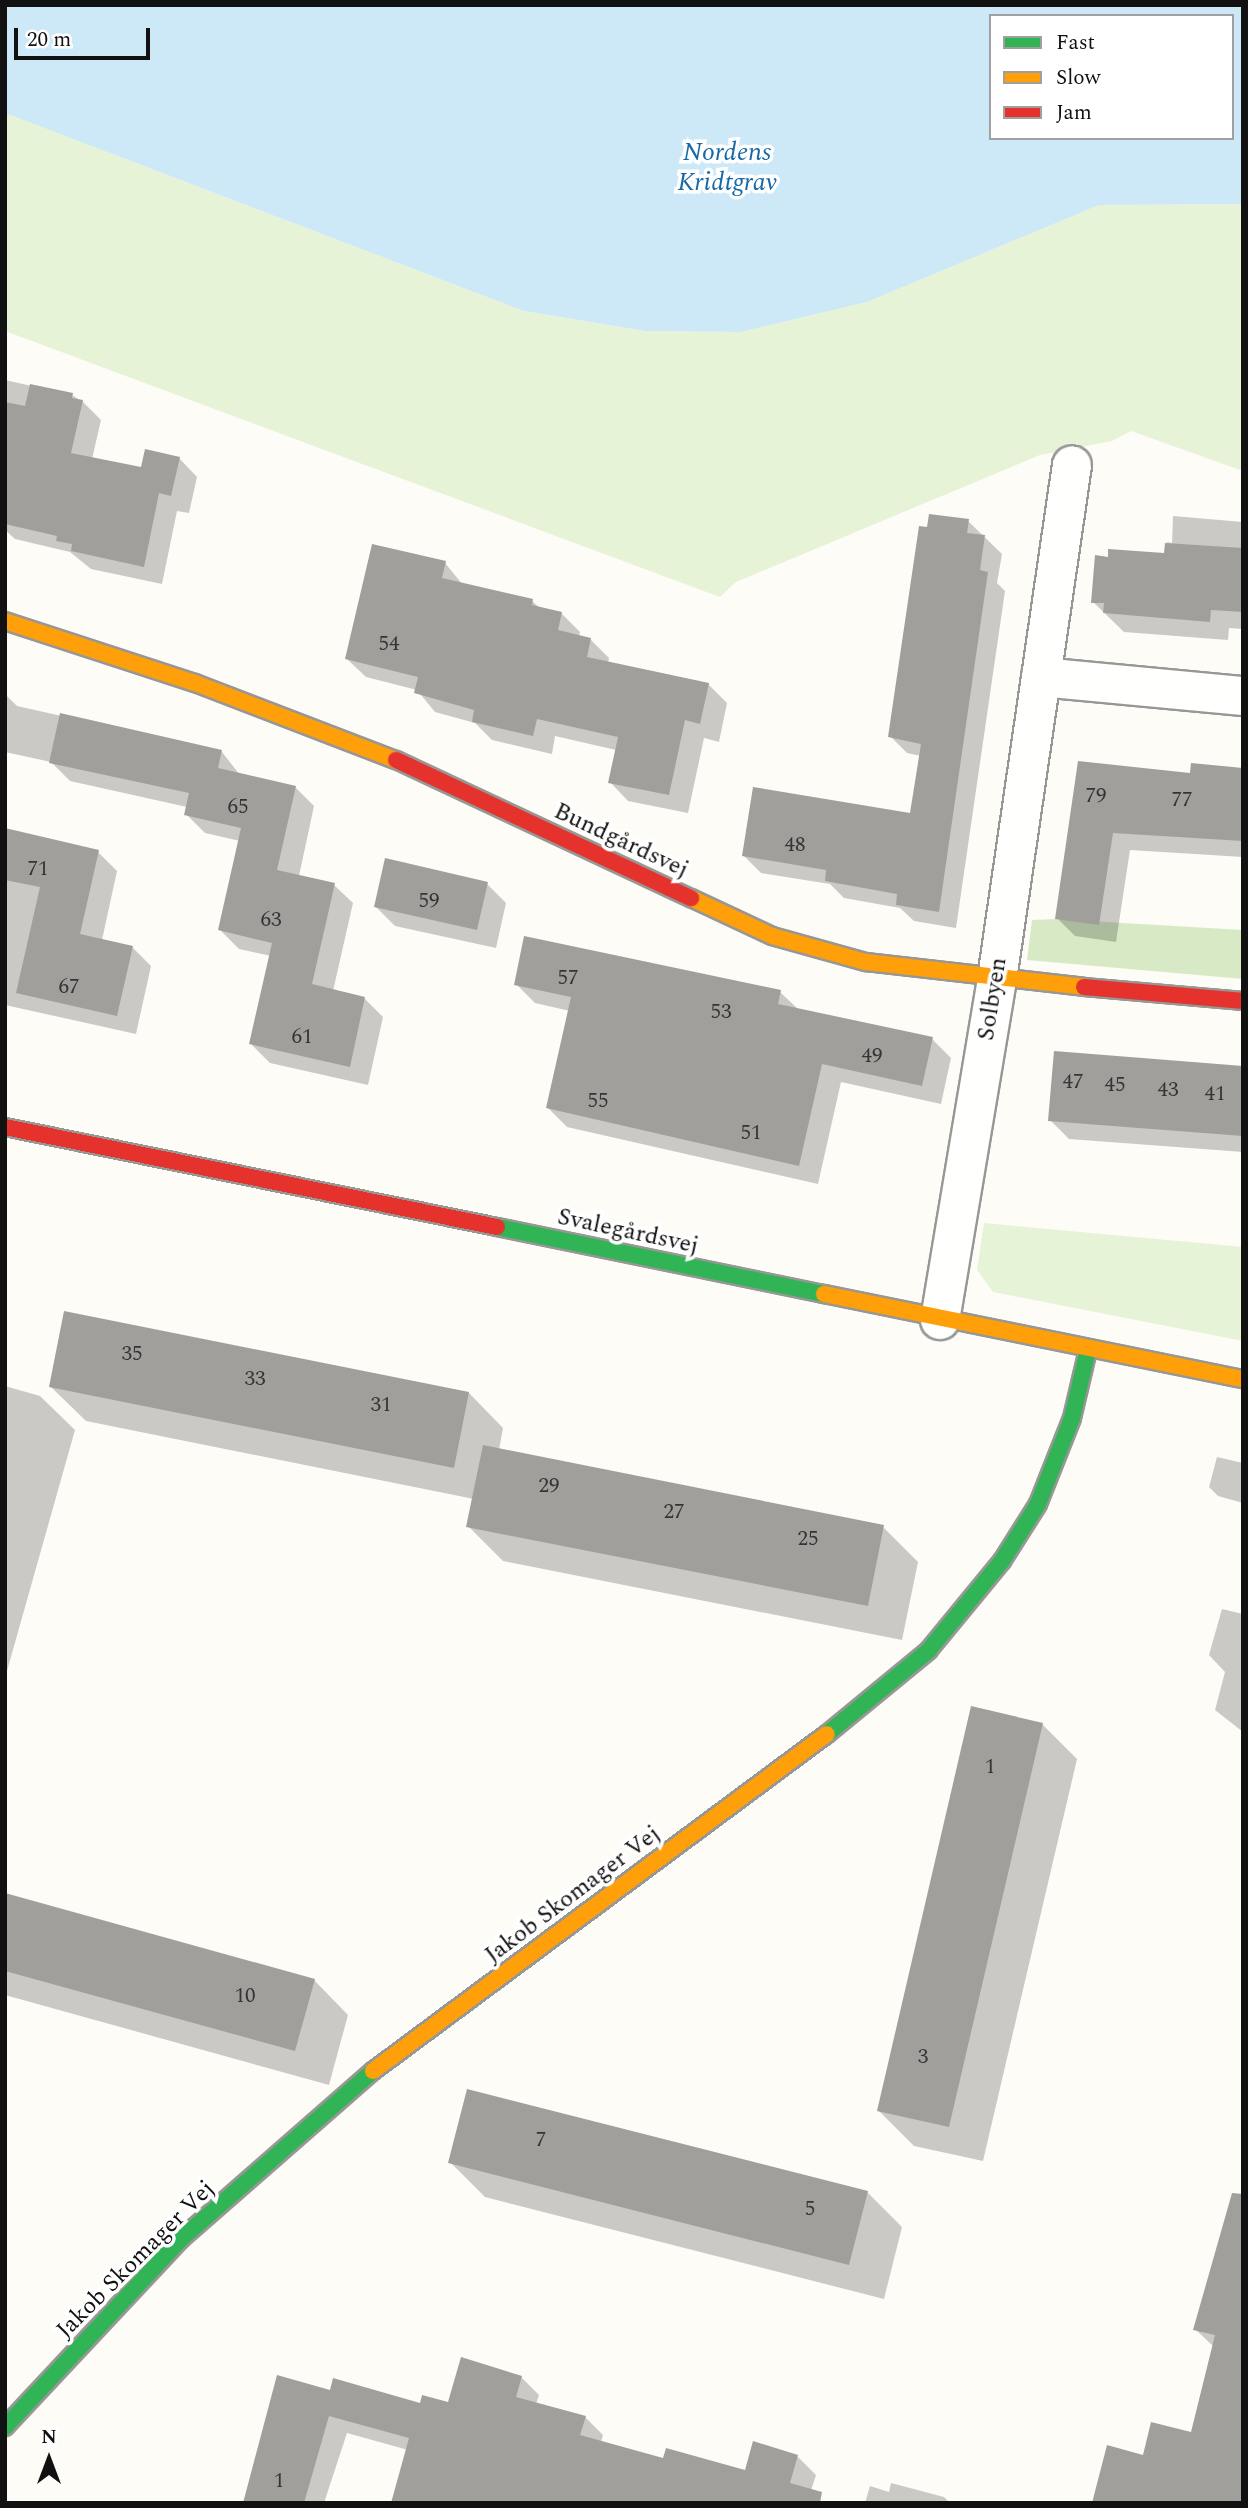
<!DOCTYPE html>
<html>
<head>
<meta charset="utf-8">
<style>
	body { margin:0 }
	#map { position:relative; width:1248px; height:2508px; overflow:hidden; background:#fdfcf7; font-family:Spectral,serif }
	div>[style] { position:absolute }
	.green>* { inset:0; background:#e7f3d7 }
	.forest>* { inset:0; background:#d8eac5 }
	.water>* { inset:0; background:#cde8f7 }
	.shadow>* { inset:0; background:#0003 }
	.building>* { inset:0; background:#a19f9c }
	.roads { filter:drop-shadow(2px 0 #979795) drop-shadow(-2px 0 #979795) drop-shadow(0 2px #979795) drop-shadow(0 -2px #979795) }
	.street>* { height:38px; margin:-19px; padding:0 19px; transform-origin:19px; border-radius:19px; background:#fffffe }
	.fast>* { height:16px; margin:-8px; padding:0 8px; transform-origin:8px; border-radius:8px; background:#30b455 }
	.slow>* { height:16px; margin:-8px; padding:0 8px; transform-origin:8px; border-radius:8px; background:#ff9f0a }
	.jam>* { height:16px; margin:-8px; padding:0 8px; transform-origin:8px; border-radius:8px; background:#e5322d }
	span { translate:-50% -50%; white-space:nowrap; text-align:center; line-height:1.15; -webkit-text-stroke:7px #fff; paint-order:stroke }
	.number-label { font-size:21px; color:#353434 }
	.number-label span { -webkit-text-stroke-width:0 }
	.street-label { font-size:24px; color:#111 }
	.water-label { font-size:26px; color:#1768a6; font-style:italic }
	.frame { position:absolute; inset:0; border:7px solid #111; pointer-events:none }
	.legend { position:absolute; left:989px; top:14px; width:245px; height:126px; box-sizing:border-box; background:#fff; border:2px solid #a0a0a0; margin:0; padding:9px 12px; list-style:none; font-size:21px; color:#111 }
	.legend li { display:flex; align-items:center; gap:14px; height:35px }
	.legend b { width:35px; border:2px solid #a0a0a0 }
	.north { position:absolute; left:14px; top:2424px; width:70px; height:70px; -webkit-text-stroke:5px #fff; paint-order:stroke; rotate:0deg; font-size:19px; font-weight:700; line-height:28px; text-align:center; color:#111 }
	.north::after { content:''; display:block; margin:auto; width:24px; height:32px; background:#111; clip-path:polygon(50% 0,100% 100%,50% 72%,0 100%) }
	.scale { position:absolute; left:14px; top:28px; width:136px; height:32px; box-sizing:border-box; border:4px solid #111; border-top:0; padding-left:9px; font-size:21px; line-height:24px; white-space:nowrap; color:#111; -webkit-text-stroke:5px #fff; paint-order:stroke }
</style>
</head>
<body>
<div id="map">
	<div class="green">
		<i style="clip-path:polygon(5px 113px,524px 311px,645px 331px,741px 332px,867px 302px,1099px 205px,1243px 204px,1243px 471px,1131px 431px,1112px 441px,1040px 455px,736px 582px,720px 597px,5px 331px)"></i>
		<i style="clip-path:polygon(984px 1223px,1243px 1247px,1243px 1341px,993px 1292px,977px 1270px)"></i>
	</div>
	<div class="forest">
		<i style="clip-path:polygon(1055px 919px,1243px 930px,1243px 979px,1027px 960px,1032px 920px)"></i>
	</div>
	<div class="water">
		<i style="clip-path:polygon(evenodd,5px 5px,1243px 5px,1243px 204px,1099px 205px,867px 302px,741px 332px,645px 331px,524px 311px,5px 113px,5px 5px,991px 16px,1232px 16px,1232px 138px,991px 138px,991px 16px)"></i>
	</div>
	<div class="shadow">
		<i style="clip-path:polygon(5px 380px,72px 395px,83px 402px,101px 420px,92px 459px,143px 469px,179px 458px,197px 477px,189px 513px,177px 511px,162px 584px,91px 569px,70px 552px,15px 539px,5px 530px)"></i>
		<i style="clip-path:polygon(1173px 516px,1243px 522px,1243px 629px,1229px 628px,1228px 640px,1124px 632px,1093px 602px,1109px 559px,1166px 555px,1167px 542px,1172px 543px)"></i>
		<i style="clip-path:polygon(968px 521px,1002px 554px,997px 583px,1005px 591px,956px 928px,914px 921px,900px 908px,844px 898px,830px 884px,761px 873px,744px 856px,912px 815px,921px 756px,907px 753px,890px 736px)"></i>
		<i style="clip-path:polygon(445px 563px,463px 585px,532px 601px,540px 608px,561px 613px,580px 632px,579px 637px,590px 639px,609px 658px,608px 663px,708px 684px,727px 703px,719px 742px,704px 738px,688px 813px,628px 801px,610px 782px,616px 750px,555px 736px,552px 754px,492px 740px,475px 723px,435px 712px,417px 690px,366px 677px,347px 659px)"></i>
		<i style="clip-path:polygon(5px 694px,17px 706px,222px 752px,240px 775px,295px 787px,314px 806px,299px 876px,334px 885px,353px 903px,333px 991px,364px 998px,383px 1017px,368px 1085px,270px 1063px,251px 1044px,271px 956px,239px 949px,220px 930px,240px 841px,205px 833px,186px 814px,187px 807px,70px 781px,51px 762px,5px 752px)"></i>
		<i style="clip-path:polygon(1079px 763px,1192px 775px,1243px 769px,1243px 857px,1130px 850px,1116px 942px,1075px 936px,1057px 918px)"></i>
		<i style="clip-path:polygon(5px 830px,98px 852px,117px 871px,102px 940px,132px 947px,151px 966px,136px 1034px,5px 1005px)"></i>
		<i style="clip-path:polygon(487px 884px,506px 903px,496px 948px,395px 926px,376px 907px)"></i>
		<i style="clip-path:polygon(516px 984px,780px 992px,799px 1010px,932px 1039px,951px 1058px,941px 1104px,841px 1082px,818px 1184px,567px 1127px,548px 1108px,570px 1011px,535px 1003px)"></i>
		<i style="clip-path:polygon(1243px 1068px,1243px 1152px,1069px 1139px,1050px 1120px)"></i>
		<i style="clip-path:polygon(5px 1386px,40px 1396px,75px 1430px,5px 1678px)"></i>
		<i style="clip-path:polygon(51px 1387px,469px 1393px,503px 1428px,499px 1450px,883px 1527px,918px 1562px,902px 1640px,503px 1561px,468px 1526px,474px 1499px,86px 1421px)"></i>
		<i style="clip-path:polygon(1217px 1457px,1243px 1463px,1243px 1503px,1218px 1496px,1209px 1487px)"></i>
		<i style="clip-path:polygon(1222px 1609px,1243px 1614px,1243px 1732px,1215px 1710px,1225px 1672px,1209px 1655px)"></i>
		<i style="clip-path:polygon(1042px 1724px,1077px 1759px,983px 2161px,914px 2146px,879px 2111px)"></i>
		<i style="clip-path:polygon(5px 1895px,314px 1980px,348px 2015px,329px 2085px,5px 1995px)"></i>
		<i style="clip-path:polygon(450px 2162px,867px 2192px,902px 2227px,884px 2299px,485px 2197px)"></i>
		<i style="clip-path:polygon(1243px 2215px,1243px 2503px,1144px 2457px,1192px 2434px,1214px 2347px,1195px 2329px)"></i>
		<i style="clip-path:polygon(521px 2377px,539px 2395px,536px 2404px,585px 2417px,603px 2435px,601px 2442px,664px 2460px,746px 2472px,754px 2444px,798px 2457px,816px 2475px,807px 2503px,408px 2450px,347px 2433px,324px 2503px,245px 2503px,331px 2392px,421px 2405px,449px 2404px)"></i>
		<i style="clip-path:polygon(891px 2483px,944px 2497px,950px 2503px,865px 2503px,870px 2486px,889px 2492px)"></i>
	</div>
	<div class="building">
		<i style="clip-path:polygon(30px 384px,73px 393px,72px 398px,83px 400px,71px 453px,141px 467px,145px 449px,180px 457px,171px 496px,159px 493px,144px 567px,71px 551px,72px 544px,56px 541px,57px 536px,5px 524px,5px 402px,25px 406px)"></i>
		<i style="clip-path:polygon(929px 514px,969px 519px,967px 533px,985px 535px,980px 570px,988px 572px,939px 912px,896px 905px,897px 894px,825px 881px,826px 870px,742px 856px,753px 787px,910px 813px,921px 744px,888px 737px,919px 526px,927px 527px)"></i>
		<i style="clip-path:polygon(1165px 543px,1243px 548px,1243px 612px,1211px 610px,1210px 622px,1103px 613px,1104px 603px,1091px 603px,1095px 555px,1108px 557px,1108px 549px,1164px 553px)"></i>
		<i style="clip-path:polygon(372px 544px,446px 561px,442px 578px,533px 599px,532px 605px,562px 612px,558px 630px,591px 638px,587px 657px,709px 683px,700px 724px,685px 720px,669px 795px,608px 783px,618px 737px,537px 719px,533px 736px,472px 722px,474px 710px,414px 693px,418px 677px,345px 659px)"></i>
		<i style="clip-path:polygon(60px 713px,222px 750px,218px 768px,296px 786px,277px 870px,335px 883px,312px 984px,365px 997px,350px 1067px,249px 1044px,272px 943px,218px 930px,241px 828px,184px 815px,189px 793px,49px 763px)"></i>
		<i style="clip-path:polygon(1078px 761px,1190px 773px,1191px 763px,1243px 768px,1243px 841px,1113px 833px,1099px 925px,1055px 919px)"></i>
		<i style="clip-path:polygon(5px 828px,99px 850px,80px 934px,133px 946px,117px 1016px,16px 993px,40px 887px,5px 880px)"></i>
		<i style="clip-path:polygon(385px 858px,488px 882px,477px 930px,374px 907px)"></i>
		<i style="clip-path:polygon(524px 936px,781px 990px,778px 1004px,933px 1037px,922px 1086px,822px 1064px,799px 1166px,546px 1108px,571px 997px,514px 985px)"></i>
		<i style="clip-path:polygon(1054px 1051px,1243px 1066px,1243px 1136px,1048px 1121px)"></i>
		<i style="clip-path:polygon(64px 1311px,469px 1392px,454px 1468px,49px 1387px)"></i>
		<i style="clip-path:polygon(483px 1445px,884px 1525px,868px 1606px,466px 1527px)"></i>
		<i style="clip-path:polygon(971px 1706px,1043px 1723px,949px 2127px,877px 2111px)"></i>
		<i style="clip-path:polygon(5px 1893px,315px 1979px,295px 2051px,5px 1971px)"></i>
		<i style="clip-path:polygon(467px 2089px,868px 2191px,849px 2265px,448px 2163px)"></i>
		<i style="clip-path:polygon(1232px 2193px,1243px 2194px,1243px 2503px,1092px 2503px,1107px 2445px,1143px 2455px,1151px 2422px,1191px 2432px,1215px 2335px,1193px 2330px)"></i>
		<i style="clip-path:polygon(461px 2357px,522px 2376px,516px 2397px,586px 2416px,580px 2435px,663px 2458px,666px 2448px,745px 2470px,753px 2441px,798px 2455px,790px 2483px,822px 2492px,820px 2503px,391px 2503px,409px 2438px,329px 2416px,304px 2503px,243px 2503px,277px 2375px,330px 2390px,333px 2378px,420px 2403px,422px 2395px,448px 2402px)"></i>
	</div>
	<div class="roads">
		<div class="street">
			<i style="left:1041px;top:677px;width:203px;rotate:5.4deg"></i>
			<i style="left:940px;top:1320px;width:346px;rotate:-80.5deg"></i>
			<i style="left:997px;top:979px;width:519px;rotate:-81.7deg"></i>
		</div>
		<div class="fast">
			<i style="left:497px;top:1227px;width:334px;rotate:11.6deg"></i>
			<i style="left:827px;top:1734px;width:131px;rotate:-39.4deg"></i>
			<i style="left:928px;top:1651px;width:117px;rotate:-50.6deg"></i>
			<i style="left:1002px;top:1561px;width:67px;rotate:-57.7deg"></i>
			<i style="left:1038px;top:1504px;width:92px;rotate:-68.4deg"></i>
			<i style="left:1072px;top:1418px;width:70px;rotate:-76.8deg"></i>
			<i style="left:5px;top:2427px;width:258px;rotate:-46.9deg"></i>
			<i style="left:181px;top:2239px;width:255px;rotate:-41.2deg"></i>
		</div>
		<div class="slow">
			<i style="left:5px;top:621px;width:200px;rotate:18.1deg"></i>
			<i style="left:195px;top:683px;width:215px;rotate:21deg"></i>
			<i style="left:691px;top:898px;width:89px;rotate:25.1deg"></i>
			<i style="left:772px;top:936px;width:98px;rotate:15.5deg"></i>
			<i style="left:866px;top:962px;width:219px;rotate:6.5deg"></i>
			<i style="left:824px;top:1294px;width:428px;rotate:11.5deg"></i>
			<i style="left:373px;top:2071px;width:565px;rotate:-36.59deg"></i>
		</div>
		<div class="jam">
			<i style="left:396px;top:760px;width:326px;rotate:25.1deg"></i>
			<i style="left:1084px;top:987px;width:160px;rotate:5deg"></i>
			<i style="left:5px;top:1127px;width:502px;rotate:11.49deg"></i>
		</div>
	</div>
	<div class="number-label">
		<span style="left:389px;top:644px">54</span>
		<span style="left:1096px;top:796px">79</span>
		<span style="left:1182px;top:800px">77</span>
		<span style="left:238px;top:807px">65</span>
		<span style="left:795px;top:845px">48</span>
		<span style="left:38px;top:869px">71</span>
		<span style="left:429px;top:901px">59</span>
		<span style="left:271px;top:920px">63</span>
		<span style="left:568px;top:978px">57</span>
		<span style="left:69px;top:987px">67</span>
		<span style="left:721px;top:1012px">53</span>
		<span style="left:302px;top:1037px">61</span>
		<span style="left:872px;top:1056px">49</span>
		<span style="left:1073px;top:1082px">47</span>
		<span style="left:1115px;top:1085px">45</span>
		<span style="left:1168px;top:1090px">43</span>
		<span style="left:1215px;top:1094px">41</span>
		<span style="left:598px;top:1101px">55</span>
		<span style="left:751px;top:1133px">51</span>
		<span style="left:132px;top:1354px">35</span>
		<span style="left:255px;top:1379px">33</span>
		<span style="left:381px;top:1405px">31</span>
		<span style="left:549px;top:1486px">29</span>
		<span style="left:674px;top:1512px">27</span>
		<span style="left:808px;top:1539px">25</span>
		<span style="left:990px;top:1767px">1</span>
		<span style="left:245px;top:1996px">10</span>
		<span style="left:923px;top:2057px">3</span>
		<span style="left:541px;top:2140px">7</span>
		<span style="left:810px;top:2209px">5</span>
		<span style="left:279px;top:2481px">1</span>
	</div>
	<div class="street-label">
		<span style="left:621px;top:841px;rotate:25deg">Bundgårdsvej</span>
		<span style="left:993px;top:999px;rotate:-81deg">Solbyen</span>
		<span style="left:628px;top:1232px;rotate:12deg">Svalegårdsvej</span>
		<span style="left:573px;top:1895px;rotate:-37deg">Jakob Skomager Vej</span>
		<span style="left:136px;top:2260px;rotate:-45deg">Jakob Skomager Vej</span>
	</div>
	<div class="water-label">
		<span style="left:727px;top:168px">Nordens<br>Kridtgrav</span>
	</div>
	<div class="frame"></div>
	<ul class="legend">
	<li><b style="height:9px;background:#30b455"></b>Fast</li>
	<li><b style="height:9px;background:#ff9f0a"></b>Slow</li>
	<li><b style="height:9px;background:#e5322d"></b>Jam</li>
	</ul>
	<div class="north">N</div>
	<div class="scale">20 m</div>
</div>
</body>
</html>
